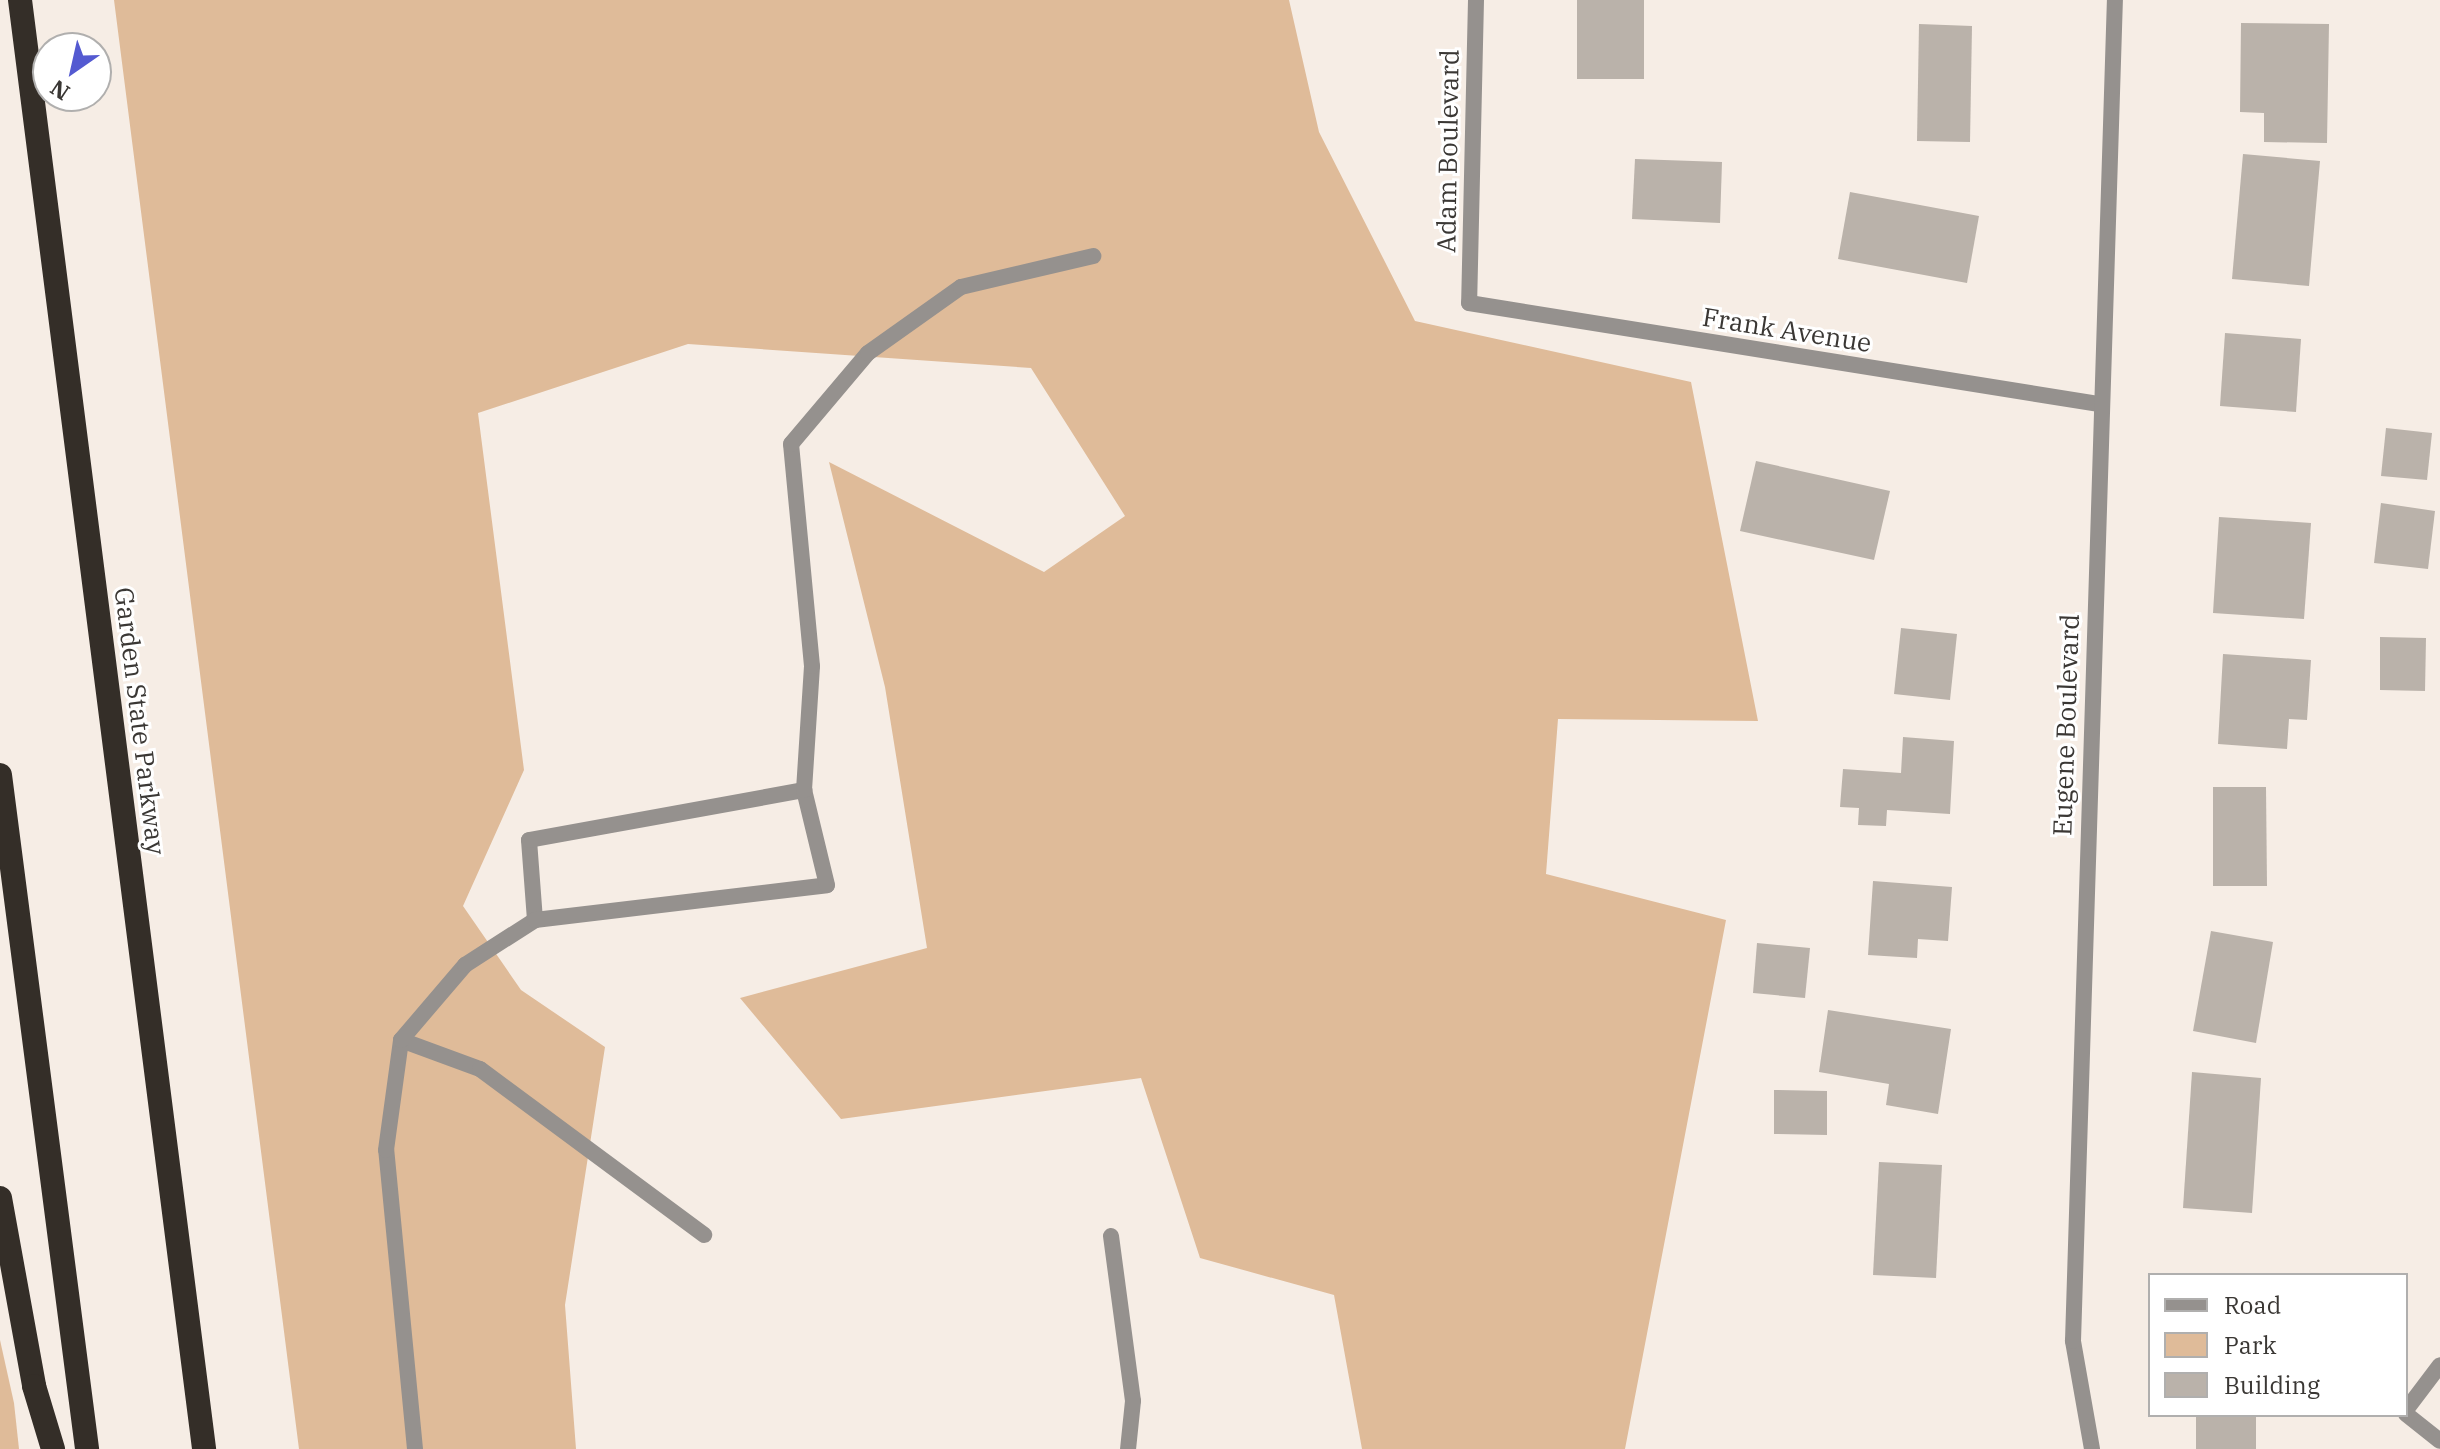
<!DOCTYPE html>
<html>
<head>
<meta charset="utf-8">
<style>
	body { margin:0 }
	#map { position:relative; width:2440px; height:1449px; overflow:hidden; background:#f6ede5; font-family:"IBM Plex Serif",serif }
	div>[style] { position:absolute }
	.green>* { inset:0; background:#dfbb99 }
	.building>* { inset:0; background:#bab2aa }
	.service>* { height:16px; margin:-8px; padding:0 8px; transform-origin:8px; border-radius:8px; background:#95918e }
	.minor>* { height:16px; margin:-8px; padding:0 8px; transform-origin:8px; border-radius:8px; background:#95918e }
	.motorway>* { height:24px; margin:-12px; padding:0 12px; transform-origin:12px; border-radius:12px; background:#342e28 }
	span { translate:-50% -50%; white-space:nowrap; text-align:center; line-height:1.15; -webkit-text-stroke:6px #fff; paint-order:stroke }
	.street-label { font-size:26px; color:#3a3734 }
	.legend { position:absolute; left:2148px; top:1273px; width:260px; height:144px; box-sizing:border-box; background:#fff; border:2px solid #b0afae; margin:0; padding:10px 14px; list-style:none; font-size:24px; color:#3a3734 }
	.legend li { display:flex; align-items:center; gap:16px; height:40px }
	.legend b { width:40px; border:2px solid #b0afae }
	.north { position:absolute; left:32px; top:32px; width:80px; height:80px; box-sizing:border-box; background:#fff; border:2px solid #b0afae; border-radius:50%; rotate:214deg; font-size:22px; font-weight:700; line-height:32px; text-align:center; color:#3a3734 }
	.north::after { content:''; display:block; margin:auto; width:28px; height:36px; background:#545ad1; clip-path:polygon(50% 0,100% 100%,50% 72%,0 100%) }
</style>
</head>
<body>
<div id="map">
	<div class="green">
		<i style="clip-path:polygon(114px 0,1289px 0,1319px 132px,1415px 321px,1691px 382px,1758px 721px,1558px 719px,1546px 874px,1726px 920px,1625px 1449px,1362px 1449px,1334px 1295px,1200px 1258px,1141px 1078px,841px 1119px,740px 998px,927px 948px,885px 687px,829px 462px,1044px 572px,1125px 516px,1031px 368px,688px 344px,478px 413px,524px 770px,463px 906px,521px 990px,605px 1047px,565px 1305px,576px 1449px,299px 1449px)"></i>
		<i style="clip-path:polygon(0 1340px,14px 1403px,19px 1449px,0 1449px)"></i>
	</div>
	<div class="building">
		<i style="clip-path:polygon(1577px 0,1644px 0,1644px 79px,1577px 79px)"></i>
		<i style="clip-path:polygon(2241px 23px,2329px 24px,2327px 143px,2264px 142px,2264px 113px,2240px 112px)"></i>
		<i style="clip-path:polygon(1919px 24px,1972px 26px,1970px 142px,1917px 141px)"></i>
		<i style="clip-path:polygon(2243px 154px,2320px 161px,2309px 286px,2232px 279px)"></i>
		<i style="clip-path:polygon(1635px 159px,1722px 162px,1720px 223px,1632px 219px)"></i>
		<i style="clip-path:polygon(1850px 192px,1979px 216px,1967px 283px,1838px 259px)"></i>
		<i style="clip-path:polygon(2225px 333px,2301px 339px,2296px 412px,2220px 406px)"></i>
		<i style="clip-path:polygon(2386px 428px,2432px 433px,2427px 480px,2381px 476px)"></i>
		<i style="clip-path:polygon(1756px 461px,1890px 491px,1874px 560px,1740px 531px)"></i>
		<i style="clip-path:polygon(2381px 503px,2435px 511px,2428px 569px,2374px 563px)"></i>
		<i style="clip-path:polygon(2219px 517px,2311px 523px,2304px 619px,2213px 613px)"></i>
		<i style="clip-path:polygon(1901px 628px,1957px 634px,1950px 700px,1894px 694px)"></i>
		<i style="clip-path:polygon(2380px 637px,2426px 638px,2425px 691px,2380px 690px)"></i>
		<i style="clip-path:polygon(2223px 654px,2311px 660px,2307px 720px,2289px 719px,2287px 749px,2218px 744px)"></i>
		<i style="clip-path:polygon(1903px 737px,1954px 741px,1950px 814px,1887px 810px,1886px 826px,1858px 825px,1859px 808px,1840px 807px,1843px 769px,1901px 773px)"></i>
		<i style="clip-path:polygon(2213px 787px,2266px 787px,2267px 886px,2213px 886px)"></i>
		<i style="clip-path:polygon(1873px 881px,1952px 887px,1948px 941px,1918px 939px,1917px 958px,1868px 955px)"></i>
		<i style="clip-path:polygon(2211px 931px,2273px 942px,2256px 1043px,2193px 1031px)"></i>
		<i style="clip-path:polygon(1757px 943px,1810px 948px,1805px 998px,1753px 993px)"></i>
		<i style="clip-path:polygon(1828px 1010px,1951px 1029px,1938px 1114px,1886px 1105px,1889px 1084px,1819px 1072px)"></i>
		<i style="clip-path:polygon(2192px 1072px,2261px 1078px,2252px 1213px,2183px 1208px)"></i>
		<i style="clip-path:polygon(1774px 1090px,1827px 1091px,1827px 1135px,1774px 1134px)"></i>
		<i style="clip-path:polygon(1879px 1162px,1942px 1165px,1936px 1278px,1873px 1275px)"></i>
		<i style="clip-path:polygon(2196px 1415px,2256px 1415px,2256px 1449px,2196px 1449px)"></i>
	</div>
	<div class="service">
		<i style="left:535px;top:920px;width:80px;rotate:-94.3deg"></i>
		<i style="left:529px;top:840px;width:280px;rotate:-10.3deg"></i>
		<i style="left:401px;top:1040px;width:84px;rotate:20.2deg"></i>
		<i style="left:480px;top:1069px;width:279px;rotate:36.5deg"></i>
		<i style="left:1111px;top:1236px;width:166px;rotate:82.4deg"></i>
		<i style="left:1133px;top:1401px;width:48px;rotate:95.9deg"></i>
		<i style="left:2406px;top:1410px;width:56px;rotate:-52.9deg"></i>
		<i style="left:2406px;top:1414px;width:43px;rotate:38.5deg"></i>
		<i style="left:415px;top:1449px;width:300px;rotate:-95.5deg"></i>
		<i style="left:386px;top:1150px;width:111px;rotate:-82.2deg"></i>
		<i style="left:401px;top:1040px;width:99px;rotate:-49.5deg"></i>
		<i style="left:465px;top:965px;width:83px;rotate:-32.7deg"></i>
		<i style="left:535px;top:920px;width:294px;rotate:-6.8deg"></i>
		<i style="left:827px;top:885px;width:98px;rotate:-103.6deg"></i>
		<i style="left:804px;top:790px;width:124px;rotate:-86.3deg"></i>
		<i style="left:812px;top:666px;width:223px;rotate:-95.4deg"></i>
		<i style="left:791px;top:444px;width:119px;rotate:-49.8deg"></i>
		<i style="left:868px;top:353px;width:114px;rotate:-35.4deg"></i>
		<i style="left:961px;top:287px;width:136px;rotate:-13.2deg"></i>
	</div>
	<div class="minor">
		<i style="left:1476px;top:0;width:303px;rotate:91.3deg"></i>
		<i style="left:1469px;top:303px;width:637px;rotate:9.12deg"></i>
		<i style="left:2092px;top:1449px;width:110px;rotate:-100deg"></i>
		<i style="left:2073px;top:1341px;width:1342px;rotate:-88.21deg"></i>
	</div>
	<div class="motorway">
		<i style="left:20px;top:0;width:1461px;rotate:82.76deg"></i>
		<i style="left:0;top:775px;width:680px;rotate:82.64deg"></i>
		<i style="left:0;top:1198px;width:191px;rotate:79.7deg"></i>
		<i style="left:34px;top:1386px;width:66px;rotate:73.2deg"></i>
	</div>
	<div class="street-label">
		<span style="left:1448px;top:151px;rotate:-89deg">Adam Boulevard</span>
		<span style="left:1787px;top:330px;rotate:9deg">Frank Avenue</span>
		<span style="left:140px;top:721px;rotate:83deg">Garden State Parkway</span>
		<span style="left:2066px;top:725px;rotate:-88deg">Eugene Boulevard</span>
	</div>
	<ul class="legend">
	<li><b style="height:10px;background:#95918e"></b>Road</li>
	<li><b style="height:22px;background:#dfbb99"></b>Park</li>
	<li><b style="height:22px;background:#bab2aa"></b>Building</li>
	</ul>
	<div class="north">N</div>
</div>
</body>
</html>
